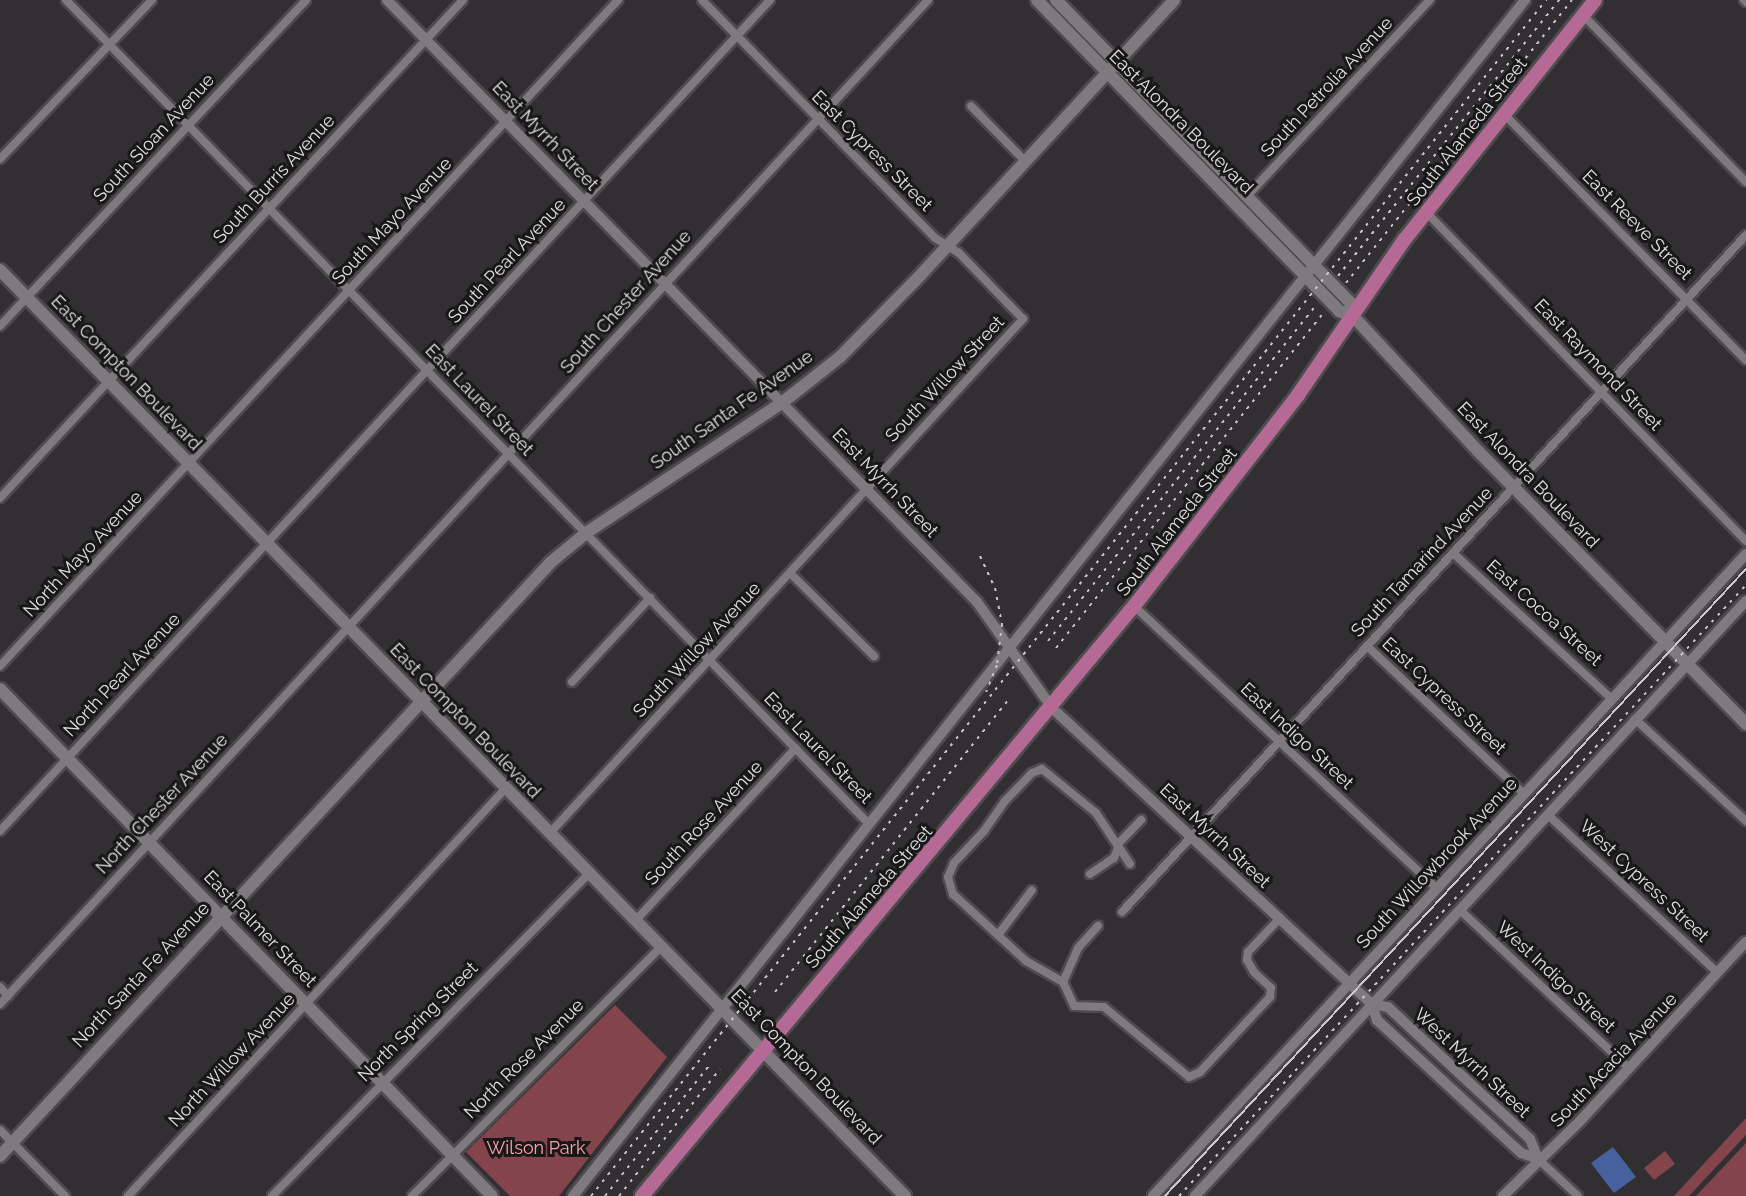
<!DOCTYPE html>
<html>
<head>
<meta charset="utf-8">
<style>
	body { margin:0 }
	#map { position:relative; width:1746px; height:1196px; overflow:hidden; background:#322f33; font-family:Raleway,sans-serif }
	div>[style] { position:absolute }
	.green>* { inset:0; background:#83454b }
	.water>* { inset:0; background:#47619e }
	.roads { filter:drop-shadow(2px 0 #4d4b4e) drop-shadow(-2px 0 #4d4b4e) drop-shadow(0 2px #4d4b4e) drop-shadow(0 -2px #4d4b4e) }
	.minor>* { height:8px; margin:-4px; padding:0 4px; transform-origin:4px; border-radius:4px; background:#7e7a7e }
	.tertiary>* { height:10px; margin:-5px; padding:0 5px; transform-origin:5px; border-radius:5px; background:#7e7a7e }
	.secondary>* { height:12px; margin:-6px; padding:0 6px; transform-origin:6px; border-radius:6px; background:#7e7a7e }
	.primary>* { height:14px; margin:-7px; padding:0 7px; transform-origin:7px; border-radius:7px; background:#b46a94 }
	.tram>* { height:1.5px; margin:-0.75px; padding:0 0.75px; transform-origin:0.75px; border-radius:0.75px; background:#c9c7ca }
	.rail>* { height:2px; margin-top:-1px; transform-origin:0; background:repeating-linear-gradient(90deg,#c9c7ca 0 3px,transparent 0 9px) }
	span { translate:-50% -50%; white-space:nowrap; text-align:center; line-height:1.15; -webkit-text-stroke:6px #191819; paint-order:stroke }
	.street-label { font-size:18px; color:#e0dfe1 }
	.park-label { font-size:18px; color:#fca3a8 }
</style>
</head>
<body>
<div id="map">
	<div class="green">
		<i style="clip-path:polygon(615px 1005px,667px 1057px,559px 1196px,510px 1196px,466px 1152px)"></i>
		<i style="clip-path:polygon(1746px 1118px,1746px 1135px,1689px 1196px,1674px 1196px)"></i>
		<i style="clip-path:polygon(1746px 1143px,1746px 1196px,1696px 1196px)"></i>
		<i style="clip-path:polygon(1665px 1151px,1675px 1164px,1654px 1180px,1644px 1168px)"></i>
	</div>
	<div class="water">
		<i style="clip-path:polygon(1613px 1147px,1636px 1177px,1614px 1193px,1591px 1163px)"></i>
	</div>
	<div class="roads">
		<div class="minor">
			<i style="left:66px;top:0;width:1149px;rotate:45.74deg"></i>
			<i style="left:1744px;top:0;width:3px;rotate:45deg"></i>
			<i style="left:1583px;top:15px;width:233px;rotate:45.7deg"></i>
			<i style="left:971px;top:106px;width:77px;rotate:45.5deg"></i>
			<i style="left:1504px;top:114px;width:345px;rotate:45.5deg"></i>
			<i style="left:0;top:159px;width:220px;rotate:-46.3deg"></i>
			<i style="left:1247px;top:196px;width:268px;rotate:-47deg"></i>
			<i style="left:1426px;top:212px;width:459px;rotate:45.8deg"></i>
			<i style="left:0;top:326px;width:447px;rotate:-46.8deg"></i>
			<i style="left:0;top:498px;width:680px;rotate:-47.09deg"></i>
			<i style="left:1453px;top:553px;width:216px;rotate:42.6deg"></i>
			<i style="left:791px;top:574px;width:117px;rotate:44.7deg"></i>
			<i style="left:1134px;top:606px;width:415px;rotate:43deg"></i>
			<i style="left:1367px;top:646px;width:216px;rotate:43.3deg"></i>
			<i style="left:0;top:666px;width:909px;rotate:-47.14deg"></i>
			<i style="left:572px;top:682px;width:115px;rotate:-47.1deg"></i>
			<i style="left:1635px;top:719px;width:151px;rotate:42.6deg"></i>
			<i style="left:1548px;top:815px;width:232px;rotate:42.9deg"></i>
			<i style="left:0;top:831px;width:1133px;rotate:-47.18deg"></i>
			<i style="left:550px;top:833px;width:699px;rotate:-47.38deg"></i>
			<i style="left:1023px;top:319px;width:92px;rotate:-134.1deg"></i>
			<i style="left:959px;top:253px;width:28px;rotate:-148deg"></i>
			<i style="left:935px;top:238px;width:333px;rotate:-134.4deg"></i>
			<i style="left:1117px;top:845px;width:35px;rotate:-46deg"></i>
			<i style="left:1130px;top:864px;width:61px;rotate:-123.7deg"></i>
			<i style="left:1096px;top:813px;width:70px;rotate:-140.8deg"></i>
			<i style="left:1042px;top:769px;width:11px;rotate:158deg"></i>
			<i style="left:1032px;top:773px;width:39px;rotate:134deg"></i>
			<i style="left:1005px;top:801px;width:37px;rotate:125deg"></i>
			<i style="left:984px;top:831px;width:44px;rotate:133.2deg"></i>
			<i style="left:954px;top:863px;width:15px;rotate:113deg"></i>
			<i style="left:948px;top:877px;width:18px;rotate:74deg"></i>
			<i style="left:953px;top:894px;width:99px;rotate:42.5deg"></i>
			<i style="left:1026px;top:961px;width:43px;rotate:29.6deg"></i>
			<i style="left:1063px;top:982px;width:26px;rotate:65deg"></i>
			<i style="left:1074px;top:1006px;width:30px;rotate:2deg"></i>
			<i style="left:1104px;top:1007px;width:110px;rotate:39.5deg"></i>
			<i style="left:1189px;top:1077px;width:12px;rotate:-24deg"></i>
			<i style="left:1200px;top:1072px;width:103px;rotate:-47deg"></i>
			<i style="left:1270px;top:997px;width:9px;rotate:-84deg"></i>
			<i style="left:1271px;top:988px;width:23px;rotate:-137deg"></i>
			<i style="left:1254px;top:972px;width:14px;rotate:-120deg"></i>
			<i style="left:1247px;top:960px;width:8px;rotate:-83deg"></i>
			<i style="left:1248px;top:952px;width:47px;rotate:-46.7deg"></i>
			<i style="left:1090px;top:874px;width:29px;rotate:-34deg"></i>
			<i style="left:1114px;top:858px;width:9px;rotate:-69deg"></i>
			<i style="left:1460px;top:910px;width:231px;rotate:43.1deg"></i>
			<i style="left:1122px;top:912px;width:921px;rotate:-47.33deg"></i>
			<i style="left:635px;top:921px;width:236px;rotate:-47.1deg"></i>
			<i style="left:998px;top:935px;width:56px;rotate:-52.9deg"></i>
			<i style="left:1063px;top:982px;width:37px;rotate:-66deg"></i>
			<i style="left:1078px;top:948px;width:30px;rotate:-48deg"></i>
			<i style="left:0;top:987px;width:12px;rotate:48deg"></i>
			<i style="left:0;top:1004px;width:1367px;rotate:-47.25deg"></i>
			<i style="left:0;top:1130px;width:93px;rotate:45.4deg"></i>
			<i style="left:1538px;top:1159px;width:54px;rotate:42.8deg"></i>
			<i style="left:128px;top:1196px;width:556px;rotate:-47.19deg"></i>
			<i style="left:272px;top:1196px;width:453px;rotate:-45.5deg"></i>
			<i style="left:412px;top:1196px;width:352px;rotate:-45deg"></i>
		</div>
		<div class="tertiary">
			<i style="left:387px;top:0;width:843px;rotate:45.58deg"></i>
			<i style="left:977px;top:602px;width:130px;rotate:54.7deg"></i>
			<i style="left:1052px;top:708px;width:436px;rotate:42.8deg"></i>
			<i style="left:1372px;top:1004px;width:16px;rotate:11deg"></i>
			<i style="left:1388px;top:1007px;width:194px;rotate:42.9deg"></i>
			<i style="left:1530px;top:1139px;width:22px;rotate:68deg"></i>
			<i style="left:1372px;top:1004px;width:17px;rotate:73deg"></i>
			<i style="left:1377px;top:1020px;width:196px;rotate:42.7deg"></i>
			<i style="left:1521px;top:1153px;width:18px;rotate:19deg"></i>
			<i style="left:573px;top:1196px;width:1529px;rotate:-51.48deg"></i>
			<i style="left:1153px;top:1196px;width:874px;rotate:-47.27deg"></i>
			<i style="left:1195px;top:1196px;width:811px;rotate:-47.2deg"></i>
			<i style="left:1503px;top:1196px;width:107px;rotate:-44.2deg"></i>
			<i style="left:1580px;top:1121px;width:244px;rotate:-47.2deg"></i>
		</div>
		<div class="secondary">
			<i style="left:1037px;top:0;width:434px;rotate:45.8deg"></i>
			<i style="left:1339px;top:311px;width:15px;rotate:20deg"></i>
			<i style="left:1353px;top:316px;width:184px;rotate:47.2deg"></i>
			<i style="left:1478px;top:451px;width:383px;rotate:45.5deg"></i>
			<i style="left:1056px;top:0;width:421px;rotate:45.8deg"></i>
			<i style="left:1350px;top:302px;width:14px;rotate:78deg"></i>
			<i style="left:0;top:270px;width:1295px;rotate:45.66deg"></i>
			<i style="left:0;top:689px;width:706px;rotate:45.86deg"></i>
			<i style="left:0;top:1156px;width:810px;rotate:-47.15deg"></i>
			<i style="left:551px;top:562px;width:45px;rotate:-39.6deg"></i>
			<i style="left:586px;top:533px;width:237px;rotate:-33.6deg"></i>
			<i style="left:783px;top:402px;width:73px;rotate:-38.3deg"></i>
			<i style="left:840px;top:357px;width:107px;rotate:-45.4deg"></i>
			<i style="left:915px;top:281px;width:382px;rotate:-47.3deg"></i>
		</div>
		<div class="primary">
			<i style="left:642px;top:1196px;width:768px;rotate:-50.18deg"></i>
			<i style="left:1134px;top:606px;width:267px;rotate:-52.1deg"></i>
			<i style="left:1298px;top:395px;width:189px;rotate:-55.6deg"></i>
			<i style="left:1405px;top:239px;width:305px;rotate:-51.5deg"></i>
		</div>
	</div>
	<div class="tram">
		<i style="left:1165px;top:1196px;width:855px;rotate:-47.18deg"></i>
	</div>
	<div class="rail">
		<i style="left:1338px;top:276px;width:354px;rotate:-51.3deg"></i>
		<i style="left:1346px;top:283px;width:362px;rotate:-51.4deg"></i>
		<i style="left:980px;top:556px;width:35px;rotate:65deg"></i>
		<i style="left:995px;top:588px;width:37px;rotate:79deg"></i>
		<i style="left:1002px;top:624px;width:41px;rotate:97deg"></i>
		<i style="left:997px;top:665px;width:29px;rotate:112deg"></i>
		<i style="left:1048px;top:641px;width:430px;rotate:-51.4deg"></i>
		<i style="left:1056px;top:648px;width:430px;rotate:-51.4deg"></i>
		<i style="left:775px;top:992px;width:372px;rotate:-51.4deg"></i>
		<i style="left:591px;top:1196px;width:1531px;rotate:-51.39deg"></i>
		<i style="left:605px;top:1196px;width:171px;rotate:-51.4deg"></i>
		<i style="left:619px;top:1196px;width:162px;rotate:-51.5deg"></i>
		<i style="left:1179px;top:1196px;width:834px;rotate:-47.14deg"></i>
	</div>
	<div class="street-label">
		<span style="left:1327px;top:87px;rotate:-47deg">South Petrolia Avenue</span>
		<span style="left:1181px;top:122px;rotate:45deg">East Alondra Boulevard</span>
		<span style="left:1467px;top:132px;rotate:-52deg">South Alameda Street</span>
		<span style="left:545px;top:136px;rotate:46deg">East Myrrh Street</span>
		<span style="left:154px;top:138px;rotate:-47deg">South Sloan Avenue</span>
		<span style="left:872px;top:151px;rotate:45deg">East Cypress Street</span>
		<span style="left:274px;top:179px;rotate:-47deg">South Burris Avenue</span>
		<span style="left:392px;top:221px;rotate:-47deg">South Mayo Avenue</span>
		<span style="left:1637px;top:225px;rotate:45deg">East Reeve Street</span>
		<span style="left:507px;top:261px;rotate:-47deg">South Pearl Avenue</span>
		<span style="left:626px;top:302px;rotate:-48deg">South Chester Avenue</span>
		<span style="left:1598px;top:365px;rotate:46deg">East Raymond Street</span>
		<span style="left:126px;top:373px;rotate:46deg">East Compton Boulevard</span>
		<span style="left:945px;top:379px;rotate:-47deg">South Willow Street</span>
		<span style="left:479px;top:400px;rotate:46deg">East Laurel Street</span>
		<span style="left:732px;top:410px;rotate:-35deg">South Santa Fe Avenue</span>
		<span style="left:1528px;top:475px;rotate:46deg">East Alondra Boulevard</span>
		<span style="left:885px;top:483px;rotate:46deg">East Myrrh Street</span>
		<span style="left:1177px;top:522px;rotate:-52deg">South Alameda Street</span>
		<span style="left:83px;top:554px;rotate:-47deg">North Mayo Avenue</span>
		<span style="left:1422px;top:562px;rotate:-47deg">South Tamarind Avenue</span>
		<span style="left:1544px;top:613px;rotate:42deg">East Cocoa Street</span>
		<span style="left:697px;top:650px;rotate:-47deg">South Willow Avenue</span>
		<span style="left:122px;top:675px;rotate:-47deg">North Pearl Avenue</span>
		<span style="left:1444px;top:696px;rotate:43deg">East Cypress Street</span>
		<span style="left:465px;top:721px;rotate:46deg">East Compton Boulevard</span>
		<span style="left:1297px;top:736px;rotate:43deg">East Indigo Street</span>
		<span style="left:818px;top:748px;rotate:46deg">East Laurel Street</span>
		<span style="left:162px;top:804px;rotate:-47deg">North Chester Avenue</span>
		<span style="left:704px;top:823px;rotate:-47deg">South Rose Avenue</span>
		<span style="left:1215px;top:836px;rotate:43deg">East Myrrh Street</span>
		<span style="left:1437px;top:863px;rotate:-47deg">South Willowbrook Avenue</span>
		<span style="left:1644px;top:881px;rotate:43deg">West Cypress Street</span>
		<span style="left:869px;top:897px;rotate:-49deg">South Alameda Street</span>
		<span style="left:260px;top:929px;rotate:46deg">East Palmer Street</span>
		<span style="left:141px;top:975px;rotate:-47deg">North Santa Fe Avenue</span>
		<span style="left:1556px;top:977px;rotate:43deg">West Indigo Street</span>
		<span style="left:418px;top:1022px;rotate:-45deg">North Spring Street</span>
		<span style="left:524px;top:1059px;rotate:-45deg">North Rose Avenue</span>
		<span style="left:232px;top:1060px;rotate:-47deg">North Willow Avenue</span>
		<span style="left:1614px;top:1060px;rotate:-47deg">South Acacia Avenue</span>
		<span style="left:1472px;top:1063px;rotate:43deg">West Myrrh Street</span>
		<span style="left:806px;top:1067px;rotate:46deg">East Compton Boulevard</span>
	</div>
	<div class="park-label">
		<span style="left:536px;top:1148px">Wilson Park</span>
	</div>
</div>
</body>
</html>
